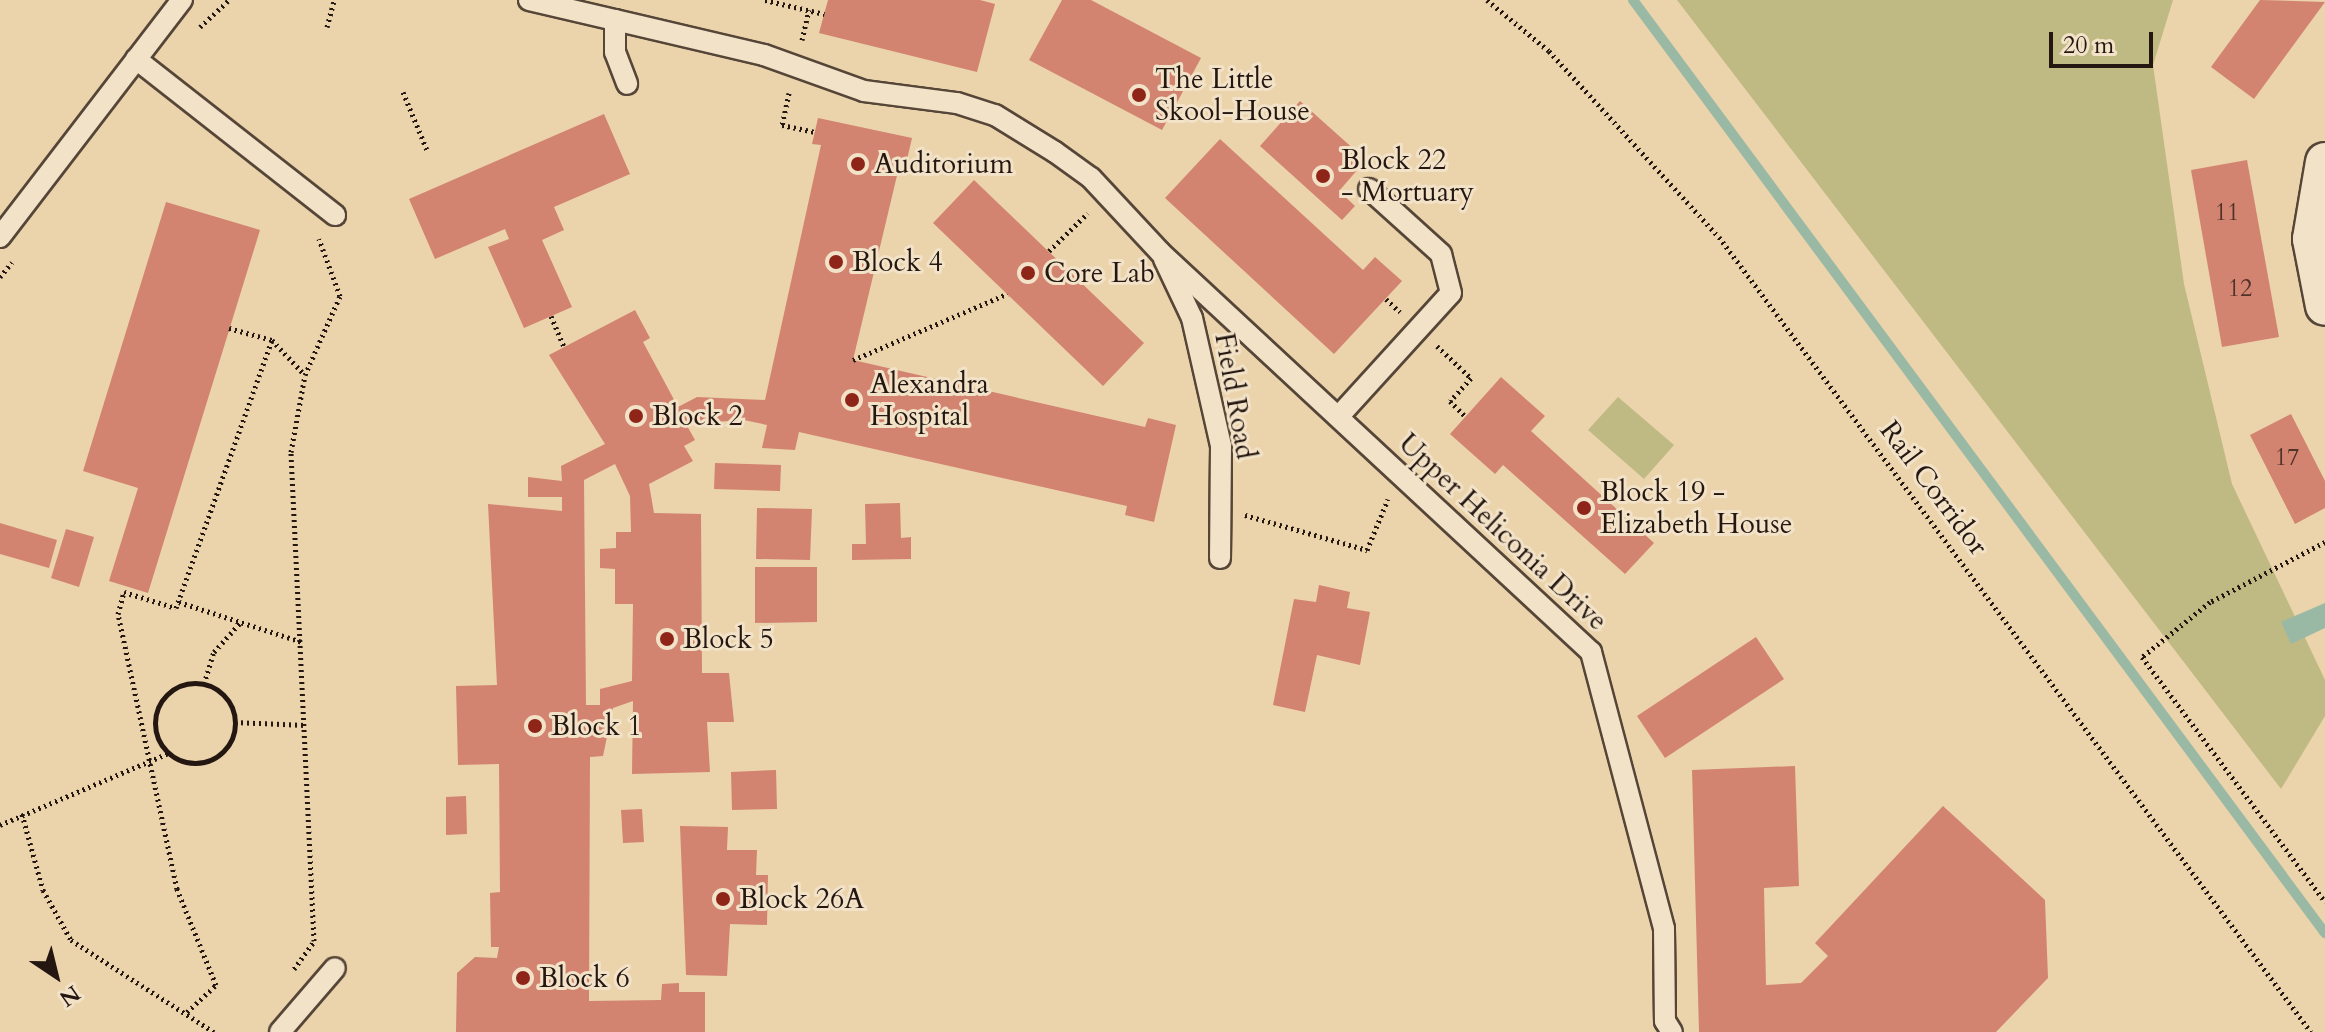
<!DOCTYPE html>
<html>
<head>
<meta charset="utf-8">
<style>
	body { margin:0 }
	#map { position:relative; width:2325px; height:1032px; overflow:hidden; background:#ebd3ab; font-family:Cardo,serif }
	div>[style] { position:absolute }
	.green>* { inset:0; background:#bfba83 }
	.water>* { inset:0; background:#99b9a5 }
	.stream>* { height:10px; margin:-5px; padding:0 5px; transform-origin:5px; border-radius:5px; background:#99b9a5 }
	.building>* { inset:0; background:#d28471 }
	.path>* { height:5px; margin-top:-2.5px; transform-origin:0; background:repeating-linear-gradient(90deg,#241711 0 2px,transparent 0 6px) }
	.path>.ring { margin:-2.5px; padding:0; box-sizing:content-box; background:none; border:5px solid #241711; border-radius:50% }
	.roads { filter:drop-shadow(2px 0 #564638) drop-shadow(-2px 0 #564638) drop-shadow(0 2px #564638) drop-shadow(0 -2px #564638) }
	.service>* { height:20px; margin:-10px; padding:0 10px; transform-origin:10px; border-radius:10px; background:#f2e2c8 }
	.minor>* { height:38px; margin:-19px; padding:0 19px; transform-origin:19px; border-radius:19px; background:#f2e2c8 }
	.dots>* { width:22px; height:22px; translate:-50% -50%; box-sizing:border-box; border:4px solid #f2e2c8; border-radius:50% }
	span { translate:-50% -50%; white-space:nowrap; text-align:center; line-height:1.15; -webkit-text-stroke:6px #f2e2c8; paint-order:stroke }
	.number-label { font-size:24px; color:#503229 }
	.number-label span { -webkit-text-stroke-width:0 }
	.poi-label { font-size:28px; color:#241711 }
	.left { translate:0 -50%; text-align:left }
	.street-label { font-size:28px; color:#241711 }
	.north { position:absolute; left:16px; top:936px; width:80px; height:80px; -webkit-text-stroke:6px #f2e2c8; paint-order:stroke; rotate:145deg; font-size:22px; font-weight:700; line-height:32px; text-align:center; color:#241711 }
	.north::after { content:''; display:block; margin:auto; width:28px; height:36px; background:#241711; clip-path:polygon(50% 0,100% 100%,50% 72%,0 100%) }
	.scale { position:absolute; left:2049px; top:32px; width:104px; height:36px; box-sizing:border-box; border:4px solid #241711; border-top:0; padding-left:10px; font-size:24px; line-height:28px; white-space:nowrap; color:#241711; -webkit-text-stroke:6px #f2e2c8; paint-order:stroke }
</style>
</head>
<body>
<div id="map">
	<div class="green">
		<i style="clip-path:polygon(1677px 0,2173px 0,2153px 65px,2184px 284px,2232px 484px,2325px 680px,2325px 716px,2281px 789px)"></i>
		<i style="clip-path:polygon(1618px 397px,1674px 445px,1644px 479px,1588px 430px)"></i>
	</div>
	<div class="water">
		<i style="clip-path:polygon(2325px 603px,2325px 628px,2291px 644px,2281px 622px)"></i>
	</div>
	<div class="stream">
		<i style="left:1633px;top:0;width:1162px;rotate:53.44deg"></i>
	</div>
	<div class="building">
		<i style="clip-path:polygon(828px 0,980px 0,995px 4px,977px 72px,819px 33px)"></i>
		<i style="clip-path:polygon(1062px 0,1091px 0,1201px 58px,1162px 130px,1029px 60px)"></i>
		<i style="clip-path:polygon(2260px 0,2325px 2px,2254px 99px,2211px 67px)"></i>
		<i style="clip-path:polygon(1300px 101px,1366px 160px,1339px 191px,1355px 206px,1342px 220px,1260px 146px)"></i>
		<i style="clip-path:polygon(604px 114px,630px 174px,554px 207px,564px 230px,542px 240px,572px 307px,524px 328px,488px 247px,509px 239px,505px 229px,435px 259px,409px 199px)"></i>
		<i style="clip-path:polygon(evenodd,818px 118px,912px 138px,906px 164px,900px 163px,853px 360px,1145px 427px,1148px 418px,1176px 425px,1154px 522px,1125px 515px,1127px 506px,799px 432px,795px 450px,762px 448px,767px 425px,744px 420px,686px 424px,695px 440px,684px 446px,693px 461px,649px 484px,654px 513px,701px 514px,702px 673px,729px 673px,734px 722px,707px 722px,710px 772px,632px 774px,633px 701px,613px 708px,603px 756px,590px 757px,589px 1001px,661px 1000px,662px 984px,679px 983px,679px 992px,705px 992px,705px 1032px,456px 1032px,457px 973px,475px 957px,497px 958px,499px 947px,491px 947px,490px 893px,500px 892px,499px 764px,458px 765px,456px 686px,497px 685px,488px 504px,562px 511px,562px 497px,528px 497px,528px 477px,562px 481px,561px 466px,605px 444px,549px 355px,635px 310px,650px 338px,643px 342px,678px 407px,697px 397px,765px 400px,821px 145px,812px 144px,818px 118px,615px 464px,630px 496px,631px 532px,616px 532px,616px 548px,600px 549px,600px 568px,615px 569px,615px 604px,633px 604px,632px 681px,600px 689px,600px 705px,586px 705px,584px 480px,615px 464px)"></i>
		<i style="clip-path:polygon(1220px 139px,1363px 270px,1375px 257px,1402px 281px,1334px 354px,1165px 198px)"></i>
		<i style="clip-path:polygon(2247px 160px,2279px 337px,2222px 347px,2191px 170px)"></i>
		<i style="clip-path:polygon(974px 180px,1144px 343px,1103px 386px,933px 223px)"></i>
		<i style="clip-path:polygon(166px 202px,260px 230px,148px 593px,109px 581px,138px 488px,83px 471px)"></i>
		<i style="clip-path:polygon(1501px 377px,1545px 416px,1531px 431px,1654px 543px,1625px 574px,1503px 465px,1495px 474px,1450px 434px)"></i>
		<i style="clip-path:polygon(2291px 414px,2325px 481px,2325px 508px,2295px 524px,2250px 435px)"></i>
		<i style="clip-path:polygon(715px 463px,781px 465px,780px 491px,714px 489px)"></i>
		<i style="clip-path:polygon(900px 503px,901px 538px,911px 537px,911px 559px,852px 560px,852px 544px,866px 544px,865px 504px)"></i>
		<i style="clip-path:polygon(757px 508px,812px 509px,810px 560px,756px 559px)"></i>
		<i style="clip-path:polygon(0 523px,57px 540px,49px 568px,0 554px)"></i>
		<i style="clip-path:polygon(66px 529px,94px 537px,79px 587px,51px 578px)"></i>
		<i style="clip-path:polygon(755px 567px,817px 567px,817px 622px,755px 623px)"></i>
		<i style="clip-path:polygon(1319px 585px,1350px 592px,1347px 608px,1370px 612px,1360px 665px,1317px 655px,1305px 712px,1273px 705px,1294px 599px,1316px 602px)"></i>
		<i style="clip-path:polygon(1756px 637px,1784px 679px,1665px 758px,1637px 716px)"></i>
		<i style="clip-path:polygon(1795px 766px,1799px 886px,1764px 888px,1766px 985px,1801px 983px,1828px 956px,1815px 943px,1943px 806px,2045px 900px,2048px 978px,1996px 1032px,1699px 1032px,1692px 770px)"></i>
		<i style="clip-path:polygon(776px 770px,777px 809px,732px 810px,731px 772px)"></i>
		<i style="clip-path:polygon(466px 796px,467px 834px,446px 835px,446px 797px)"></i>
		<i style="clip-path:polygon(642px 809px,644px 842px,623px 843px,621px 810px)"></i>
		<i style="clip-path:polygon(680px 826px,728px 827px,727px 850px,757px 850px,756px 875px,768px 875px,767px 925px,730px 924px,727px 976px,686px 975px)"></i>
	</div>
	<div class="path">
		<i style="left:765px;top:0;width:61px;rotate:13.3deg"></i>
		<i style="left:1487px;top:0;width:80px;rotate:39.4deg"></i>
		<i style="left:1549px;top:51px;width:252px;rotate:47.6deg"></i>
		<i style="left:1719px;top:237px;width:991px;rotate:53.33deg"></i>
		<i style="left:200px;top:27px;width:40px;rotate:-43deg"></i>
		<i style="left:327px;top:27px;width:28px;rotate:-75deg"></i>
		<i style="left:802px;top:40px;width:31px;rotate:-77deg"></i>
		<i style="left:403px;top:92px;width:63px;rotate:67.5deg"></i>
		<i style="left:789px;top:93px;width:33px;rotate:102deg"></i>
		<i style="left:782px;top:125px;width:34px;rotate:12deg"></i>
		<i style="left:1049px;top:251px;width:54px;rotate:-44.3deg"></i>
		<i style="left:0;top:277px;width:19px;rotate:-51deg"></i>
		<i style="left:1386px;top:299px;width:19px;rotate:43deg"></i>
		<i style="left:551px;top:316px;width:34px;rotate:67deg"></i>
		<i style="left:229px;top:328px;width:45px;rotate:15.6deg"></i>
		<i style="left:272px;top:340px;width:48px;rotate:46.7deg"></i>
		<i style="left:1437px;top:346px;width:47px;rotate:43.3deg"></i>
		<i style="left:1471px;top:378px;width:31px;rotate:132deg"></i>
		<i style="left:1450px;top:401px;width:23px;rotate:45deg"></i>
		<i style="left:853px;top:360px;width:168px;rotate:-23.2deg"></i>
		<i style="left:1245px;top:515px;width:127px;rotate:16deg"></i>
		<i style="left:1367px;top:550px;width:55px;rotate:-67.6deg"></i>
		<i style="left:2325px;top:542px;width:130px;rotate:152.4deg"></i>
		<i style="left:2210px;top:602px;width:87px;rotate:141deg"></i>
		<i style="left:2142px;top:657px;width:306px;rotate:53.2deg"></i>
		<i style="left:179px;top:602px;width:129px;rotate:18deg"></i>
		<i class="ring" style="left:155px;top:683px;width:75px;height:75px"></i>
		<i style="left:204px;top:684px;width:34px;rotate:-73deg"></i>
		<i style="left:214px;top:652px;width:40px;rotate:-48deg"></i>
		<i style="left:235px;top:722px;width:70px;rotate:2.5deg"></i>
		<i style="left:22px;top:814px;width:79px;rotate:74.6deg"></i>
		<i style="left:43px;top:890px;width:57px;rotate:60.8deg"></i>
		<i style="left:71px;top:940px;width:170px;rotate:32.8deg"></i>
		<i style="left:0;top:825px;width:184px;rotate:-23.1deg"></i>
		<i style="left:294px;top:969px;width:34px;rotate:-54deg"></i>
		<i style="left:314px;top:941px;width:490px;rotate:-92.7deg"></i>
		<i style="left:291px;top:452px;width:78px;rotate:-79.7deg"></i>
		<i style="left:305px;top:375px;width:86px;rotate:-66.1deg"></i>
		<i style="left:340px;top:296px;width:61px;rotate:-110.2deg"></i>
		<i style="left:187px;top:1012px;width:40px;rotate:-43deg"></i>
		<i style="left:216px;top:985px;width:104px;rotate:-112.1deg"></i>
		<i style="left:177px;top:889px;width:281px;rotate:-102.1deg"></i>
		<i style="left:118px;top:614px;width:23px;rotate:-75deg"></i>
		<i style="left:124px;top:592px;width:54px;rotate:17.1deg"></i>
		<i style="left:176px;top:608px;width:285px;rotate:-70.3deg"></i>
	</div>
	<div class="roads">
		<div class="service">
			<i style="left:529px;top:0;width:88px;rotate:13.1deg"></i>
			<i style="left:615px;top:20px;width:32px;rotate:90deg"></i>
			<i style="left:615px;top:52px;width:34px;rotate:69deg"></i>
			<i style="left:615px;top:20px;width:153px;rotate:13.2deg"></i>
			<i style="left:764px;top:55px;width:106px;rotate:19.8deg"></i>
			<i style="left:864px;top:91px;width:94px;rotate:7.4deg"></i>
			<i style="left:957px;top:103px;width:40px;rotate:18deg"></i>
			<i style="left:995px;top:115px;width:70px;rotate:31.7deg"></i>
			<i style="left:1055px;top:152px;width:44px;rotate:35.8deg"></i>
			<i style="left:1091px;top:178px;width:101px;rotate:47deg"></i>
			<i style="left:1160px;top:252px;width:588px;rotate:42.86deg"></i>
			<i style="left:1591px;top:652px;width:286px;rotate:75.2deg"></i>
			<i style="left:1664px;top:929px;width:92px;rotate:89.4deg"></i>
			<i style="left:1665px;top:1021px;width:13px;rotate:58deg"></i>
			<i style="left:136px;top:59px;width:253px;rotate:38.1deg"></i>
			<i style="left:0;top:237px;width:299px;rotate:-52.5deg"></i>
			<i style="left:1164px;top:259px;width:65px;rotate:64.6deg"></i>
			<i style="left:1192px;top:318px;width:131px;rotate:77.2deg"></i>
			<i style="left:1221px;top:446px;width:112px;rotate:90.5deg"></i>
			<i style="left:1339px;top:416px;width:166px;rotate:-47.7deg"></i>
			<i style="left:1451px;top:293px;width:40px;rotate:-104.4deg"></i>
			<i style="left:1441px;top:254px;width:97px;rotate:-137.9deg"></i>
			<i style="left:280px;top:1032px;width:84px;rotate:-49.3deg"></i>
		</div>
		<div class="minor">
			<i style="left:2325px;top:162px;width:78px;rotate:99.6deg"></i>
			<i style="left:2312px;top:239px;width:68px;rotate:79deg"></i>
		</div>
	</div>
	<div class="dots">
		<i style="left:1139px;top:95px;background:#8f2418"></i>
		<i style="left:858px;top:164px;background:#8f2418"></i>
		<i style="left:1323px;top:176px;background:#8f2418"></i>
		<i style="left:836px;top:262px;background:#8f2418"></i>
		<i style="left:1028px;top:273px;background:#8f2418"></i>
		<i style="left:852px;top:400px;background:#8f2418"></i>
		<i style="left:636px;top:416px;background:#8f2418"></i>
		<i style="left:1584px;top:508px;background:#8f2418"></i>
		<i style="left:667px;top:639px;background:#8f2418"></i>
		<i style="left:535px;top:726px;background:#8f2418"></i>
		<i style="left:723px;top:899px;background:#8f2418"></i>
		<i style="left:523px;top:978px;background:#8f2418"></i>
	</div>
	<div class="number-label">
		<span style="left:2227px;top:213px">11</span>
		<span style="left:2240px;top:289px">12</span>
		<span style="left:2287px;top:458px">17</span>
	</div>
	<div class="poi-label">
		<span class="left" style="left:1155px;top:95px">The Little<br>Skool-House</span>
		<span class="left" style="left:1341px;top:176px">Block 22<br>- Mortuary</span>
		<span class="left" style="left:874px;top:164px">Auditorium</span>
		<span class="left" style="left:852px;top:262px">Block 4</span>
		<span class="left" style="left:1044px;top:273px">Core Lab</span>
		<span class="left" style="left:870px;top:400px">Alexandra<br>Hospital</span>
		<span class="left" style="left:652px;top:416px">Block 2</span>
		<span class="left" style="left:1600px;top:508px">Block 19 -<br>Elizabeth House</span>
		<span class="left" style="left:683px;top:639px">Block 5</span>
		<span class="left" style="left:551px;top:726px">Block 1</span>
		<span class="left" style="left:739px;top:899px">Block 26A</span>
		<span class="left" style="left:539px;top:978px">Block 6</span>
	</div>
	<div class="street-label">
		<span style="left:1235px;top:396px;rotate:80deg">Field Road</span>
		<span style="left:1934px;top:488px;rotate:53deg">Rail Corridor</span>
		<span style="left:1503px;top:532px;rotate:43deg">Upper Heliconia Drive</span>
	</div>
	<div class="north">N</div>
	<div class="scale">20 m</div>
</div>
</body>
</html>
